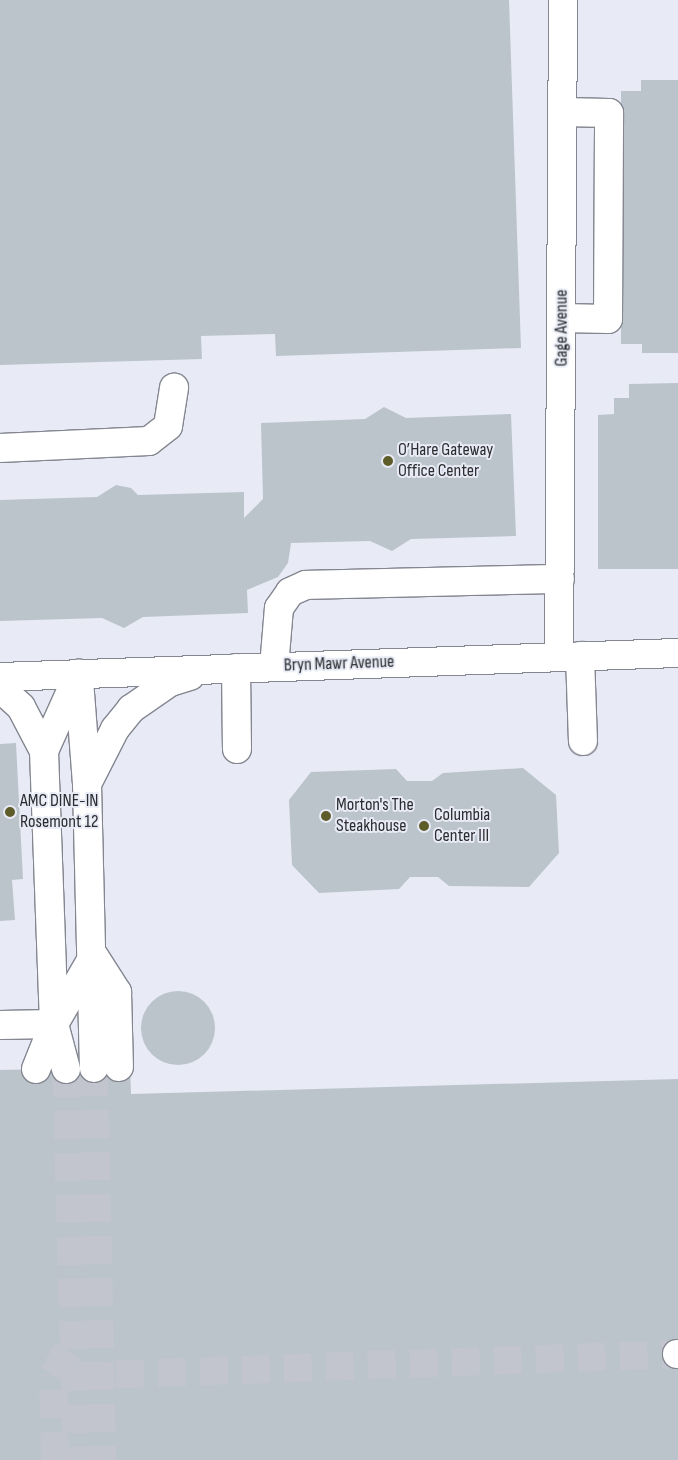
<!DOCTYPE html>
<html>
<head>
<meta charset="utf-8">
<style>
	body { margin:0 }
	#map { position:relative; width:678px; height:1460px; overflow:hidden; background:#e8ebf5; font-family:"Sofia Sans Condensed",sans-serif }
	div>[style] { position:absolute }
	.building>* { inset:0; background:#bbc4cb }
	.round { border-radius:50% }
	.minor-tunnel>* { height:28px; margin-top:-14px; transform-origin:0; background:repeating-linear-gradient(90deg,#c2c5ce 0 28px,transparent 0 42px) }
	.roads { filter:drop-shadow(1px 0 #848690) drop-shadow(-1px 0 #848690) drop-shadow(0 1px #848690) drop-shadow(0 -1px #848690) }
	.minor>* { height:28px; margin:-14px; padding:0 14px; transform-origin:14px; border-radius:14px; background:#fff }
	.dots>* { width:14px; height:14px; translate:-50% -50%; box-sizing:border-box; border:2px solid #e8ebf5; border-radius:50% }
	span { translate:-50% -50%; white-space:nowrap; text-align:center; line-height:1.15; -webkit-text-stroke:4px #e8ebf5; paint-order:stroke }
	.street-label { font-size:18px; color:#2b2c30 }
	.poi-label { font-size:18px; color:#2b2c30 }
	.left { translate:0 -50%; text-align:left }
</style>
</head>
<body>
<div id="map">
	<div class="building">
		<i style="clip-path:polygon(0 0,509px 0,521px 348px,276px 356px,275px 334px,201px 336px,202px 359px,0 365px)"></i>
		<i style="clip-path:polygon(641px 80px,678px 80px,678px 353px,642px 353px,642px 344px,621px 344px,621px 91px,641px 91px)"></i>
		<i style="clip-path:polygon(678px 383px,678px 569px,598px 569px,598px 415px,614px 414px,614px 398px,629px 398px,629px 384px)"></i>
		<i style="clip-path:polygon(384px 407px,406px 418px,511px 414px,516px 536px,411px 539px,392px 551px,370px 541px,291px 543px,288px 563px,278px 577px,247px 590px,248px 613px,143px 617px,124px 628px,102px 618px,0 621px,0 500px,97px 497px,116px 485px,131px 488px,138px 495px,244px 492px,244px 518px,263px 499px,261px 423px,365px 419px)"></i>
		<i style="clip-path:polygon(16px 743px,23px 879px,12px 880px,15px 920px,0 921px,0 744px)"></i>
		<i style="clip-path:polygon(523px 768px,556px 795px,559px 853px,529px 887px,449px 886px,438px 877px,410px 877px,399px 889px,319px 893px,292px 865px,289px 800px,311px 772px,396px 769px,407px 781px,432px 781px,443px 773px)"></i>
		<i class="round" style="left:141px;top:991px;width:74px;height:74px"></i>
		<i style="clip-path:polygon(130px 1067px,131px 1094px,678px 1079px,678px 1460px,0 1460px,0 1070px)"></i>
	</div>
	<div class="minor-tunnel">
		<i style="left:94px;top:1068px;width:392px;rotate:88.8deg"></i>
		<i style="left:66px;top:1069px;width:391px;rotate:88.4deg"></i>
		<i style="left:74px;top:1376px;width:603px;rotate:-2.09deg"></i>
		<i style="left:55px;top:1460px;width:85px;rotate:-91.3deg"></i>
		<i style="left:53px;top:1375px;width:39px;rotate:-59deg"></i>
	</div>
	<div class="roads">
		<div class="minor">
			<i style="left:562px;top:318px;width:46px;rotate:1.2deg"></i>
			<i style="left:608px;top:319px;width:206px;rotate:-89.7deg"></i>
			<i style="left:609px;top:113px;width:46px;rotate:-178.8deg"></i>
			<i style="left:0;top:448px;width:149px;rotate:-2.7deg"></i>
			<i style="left:149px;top:441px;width:24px;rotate:-38deg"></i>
			<i style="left:168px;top:426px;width:39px;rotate:-81deg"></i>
			<i style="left:580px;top:656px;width:85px;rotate:88deg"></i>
			<i style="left:559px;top:657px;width:657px;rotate:-89.65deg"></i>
			<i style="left:274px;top:667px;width:59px;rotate:-85.2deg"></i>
			<i style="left:279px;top:608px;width:19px;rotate:-55deg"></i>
			<i style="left:290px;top:592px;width:17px;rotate:-24deg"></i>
			<i style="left:306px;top:585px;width:254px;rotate:-1.4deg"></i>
			<i style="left:236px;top:668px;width:81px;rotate:89.3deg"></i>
			<i style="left:0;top:677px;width:678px;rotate:-2.03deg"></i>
			<i style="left:79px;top:680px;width:104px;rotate:85.6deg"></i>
			<i style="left:87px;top:784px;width:284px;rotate:88.6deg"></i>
			<i style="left:0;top:688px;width:28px;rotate:42deg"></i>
			<i style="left:21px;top:707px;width:50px;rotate:62.4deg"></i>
			<i style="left:87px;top:784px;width:62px;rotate:-63deg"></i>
			<i style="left:115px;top:729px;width:26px;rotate:-51deg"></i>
			<i style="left:131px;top:709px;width:47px;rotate:-34.7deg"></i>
			<i style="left:170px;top:682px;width:21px;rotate:-17deg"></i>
			<i style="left:94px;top:956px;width:43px;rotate:57.4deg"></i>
			<i style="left:117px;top:992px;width:75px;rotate:88.5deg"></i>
			<i style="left:0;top:1025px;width:54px;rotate:-1.1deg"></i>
			<i style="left:36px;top:1069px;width:48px;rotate:-68.2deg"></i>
			<i style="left:54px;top:1024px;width:78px;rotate:-59.8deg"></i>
			<i style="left:66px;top:1069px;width:47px;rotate:-104.9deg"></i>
			<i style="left:54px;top:1024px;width:273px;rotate:-92.1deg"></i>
			<i style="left:44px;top:751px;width:85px;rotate:-65.8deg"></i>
			<i style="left:677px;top:1354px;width:1px"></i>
		</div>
	</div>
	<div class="dots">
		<i style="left:388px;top:461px;background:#5e5c28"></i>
		<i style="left:10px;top:812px;background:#5e5c28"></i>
		<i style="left:326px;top:816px;background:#5e5c28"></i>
		<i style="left:424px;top:826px;background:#5e5c28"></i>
	</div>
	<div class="street-label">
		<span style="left:562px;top:328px;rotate:-90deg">Gage Avenue</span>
		<span style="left:339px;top:664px;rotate:-2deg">Bryn Mawr Avenue</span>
	</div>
	<div class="poi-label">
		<span class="left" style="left:398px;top:461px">O’Hare Gateway<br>Office Center</span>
		<span class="left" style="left:20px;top:812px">AMC DINE-IN<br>Rosemont 12</span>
		<span class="left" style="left:336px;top:816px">Morton's The<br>Steakhouse</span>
		<span class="left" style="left:434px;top:826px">Columbia<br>Center III</span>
	</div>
</div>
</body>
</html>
